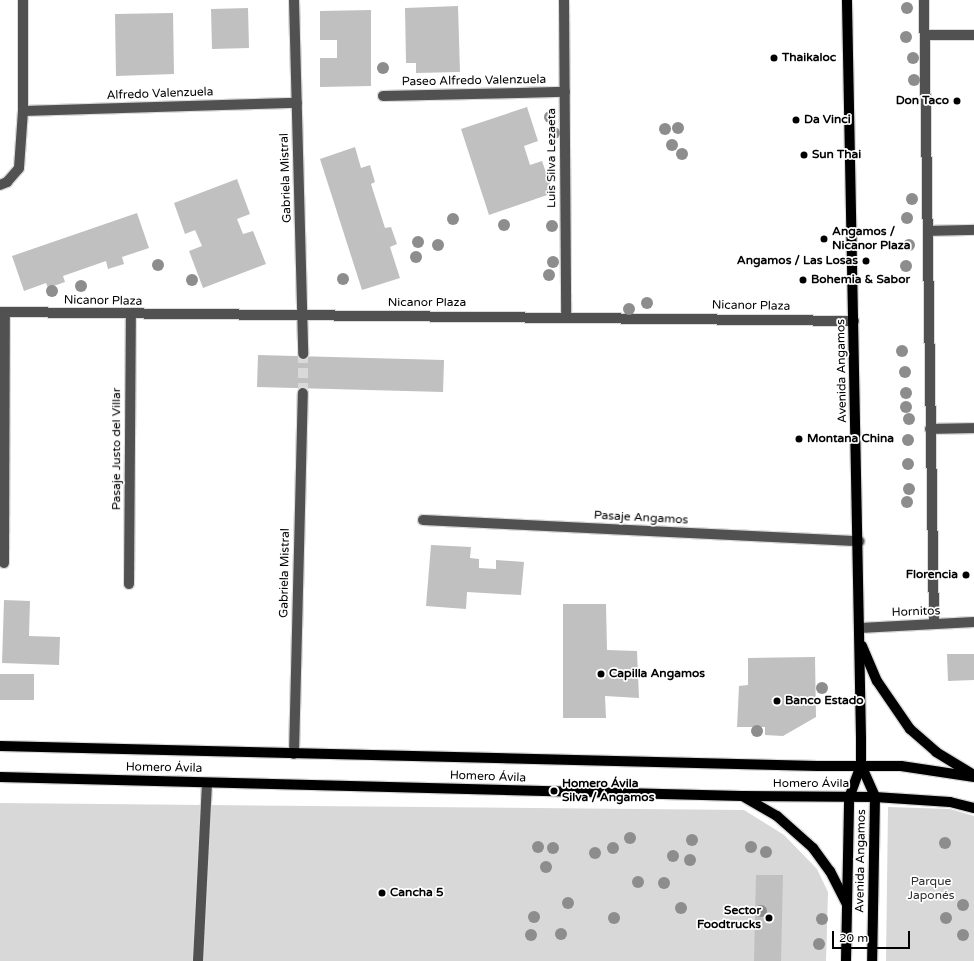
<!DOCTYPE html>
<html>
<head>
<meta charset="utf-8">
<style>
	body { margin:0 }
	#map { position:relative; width:974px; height:961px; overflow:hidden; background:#fff; font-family:"Varela Round",sans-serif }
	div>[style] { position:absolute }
	.green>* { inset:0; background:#d8d8d8 }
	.building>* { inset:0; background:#c0c0c0 }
	.minor-tunnel>* { height:10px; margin-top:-5px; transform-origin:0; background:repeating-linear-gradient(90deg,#d9d9d9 0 10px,transparent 0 15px) }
	.roads { filter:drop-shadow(1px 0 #dbdbdb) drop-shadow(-1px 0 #dbdbdb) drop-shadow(0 1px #dbdbdb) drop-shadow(0 -1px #dbdbdb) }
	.minor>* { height:10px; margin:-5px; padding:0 5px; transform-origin:5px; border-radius:5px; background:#515151 }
	.major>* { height:10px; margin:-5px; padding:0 5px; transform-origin:5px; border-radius:5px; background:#000 }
	.trees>* { width:12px; height:12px; margin:-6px; border-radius:50%; background:#8d8d8d }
	.dots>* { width:11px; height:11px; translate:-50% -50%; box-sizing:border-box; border:2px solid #fff; border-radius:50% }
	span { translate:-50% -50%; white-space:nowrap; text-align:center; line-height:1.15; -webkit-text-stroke:3.5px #fff; paint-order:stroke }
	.poi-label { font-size:12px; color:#000; font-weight:700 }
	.left { translate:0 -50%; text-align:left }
	.right { translate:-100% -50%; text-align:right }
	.street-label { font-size:12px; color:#000 }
	.park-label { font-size:12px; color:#2f2f2f }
	.scale { position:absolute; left:832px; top:931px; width:78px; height:18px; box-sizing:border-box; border:2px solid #000; border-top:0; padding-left:5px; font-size:12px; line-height:14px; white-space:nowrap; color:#000; -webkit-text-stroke:3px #fff; paint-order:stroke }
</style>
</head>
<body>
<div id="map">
	<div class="green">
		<i style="clip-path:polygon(0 803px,744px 810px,784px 835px,817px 869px,828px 892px,826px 961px,0 961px)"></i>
		<i style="clip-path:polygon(888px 807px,950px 809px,974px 816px,974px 961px,886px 961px)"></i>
	</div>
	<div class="building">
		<i style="clip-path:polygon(458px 6px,460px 72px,416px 73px,416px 63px,406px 63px,405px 8px)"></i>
		<i style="clip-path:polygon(248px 8px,249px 48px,212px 49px,211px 9px)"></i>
		<i style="clip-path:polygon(371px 10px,371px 86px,320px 87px,320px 58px,337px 58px,337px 40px,320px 40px,320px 11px)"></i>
		<i style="clip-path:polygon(173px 13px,174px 74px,116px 76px,115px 14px)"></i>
		<i style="clip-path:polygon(527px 107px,538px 141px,524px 146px,530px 165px,542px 161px,553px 193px,489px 215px,461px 129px)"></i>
		<i style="clip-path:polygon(355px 147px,361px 168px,370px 165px,375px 182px,371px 184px,385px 228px,391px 227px,397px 244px,390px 247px,400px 278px,362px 290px,320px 159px)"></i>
		<i style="clip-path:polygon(237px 179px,250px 214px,237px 219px,243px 234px,253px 231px,266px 264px,203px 288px,189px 251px,202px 246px,195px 230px,185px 234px,174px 203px)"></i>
		<i style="clip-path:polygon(137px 213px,149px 248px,122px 257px,124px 264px,108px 269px,106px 261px,63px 276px,65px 282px,48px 288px,46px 283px,24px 291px,12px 256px)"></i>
		<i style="clip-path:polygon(258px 355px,444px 360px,443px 392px,257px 387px)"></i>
		<i style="clip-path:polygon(431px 545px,471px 547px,470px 558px,479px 559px,479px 568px,496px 569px,496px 560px,524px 562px,521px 595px,467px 592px,466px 609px,426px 606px)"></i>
		<i style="clip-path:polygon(4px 600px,30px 601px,29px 636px,60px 637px,59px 665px,2px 663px)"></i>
		<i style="clip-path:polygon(563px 604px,606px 604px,607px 650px,637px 651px,639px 698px,605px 696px,606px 718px,563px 718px)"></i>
		<i style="clip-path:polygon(947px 654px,974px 654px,974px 680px,948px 681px)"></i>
		<i style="clip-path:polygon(815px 657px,816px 717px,783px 736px,765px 735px,765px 727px,737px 727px,739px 686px,748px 685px,748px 658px)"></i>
		<i style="clip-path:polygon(0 674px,34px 674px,34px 700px,0 700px)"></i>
		<i style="clip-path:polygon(756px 875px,783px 875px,781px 961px,754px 961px)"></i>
	</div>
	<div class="minor-tunnel">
		<i style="left:303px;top:393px;width:39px;rotate:-90deg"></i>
	</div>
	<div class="roads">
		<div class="minor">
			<i style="left:294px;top:0;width:354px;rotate:88.5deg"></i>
			<i style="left:564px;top:0;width:316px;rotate:89.6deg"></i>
			<i style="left:924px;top:0;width:624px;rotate:89.08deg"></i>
			<i style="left:925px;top:35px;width:49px"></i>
			<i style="left:383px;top:96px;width:182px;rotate:-1.3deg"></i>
			<i style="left:23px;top:111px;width:274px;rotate:-1.7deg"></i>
			<i style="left:0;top:185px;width:8px;rotate:-23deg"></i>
			<i style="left:7px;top:182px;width:18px;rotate:-49deg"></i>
			<i style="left:19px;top:168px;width:57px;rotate:-86deg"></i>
			<i style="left:23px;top:111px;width:111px;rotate:-90deg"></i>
			<i style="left:929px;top:231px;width:45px;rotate:-1.3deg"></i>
			<i style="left:0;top:312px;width:854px;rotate:0.6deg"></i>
			<i style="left:930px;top:429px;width:44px;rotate:-1.3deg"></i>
			<i style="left:423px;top:520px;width:437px;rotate:2.8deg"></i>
			<i style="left:4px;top:563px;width:251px;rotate:-89.8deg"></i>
			<i style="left:129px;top:584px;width:270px;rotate:-89.6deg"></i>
			<i style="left:860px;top:628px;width:114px;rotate:-3deg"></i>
			<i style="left:294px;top:754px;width:361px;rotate:-88.6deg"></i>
			<i style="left:198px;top:961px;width:178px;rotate:-87.1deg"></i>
		</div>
		<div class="major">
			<i style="left:862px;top:646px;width:38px;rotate:67deg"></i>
			<i style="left:877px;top:681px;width:58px;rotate:55.5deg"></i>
			<i style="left:910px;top:729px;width:35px;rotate:41deg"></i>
			<i style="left:936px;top:752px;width:42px;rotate:31.4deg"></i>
			<i style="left:0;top:746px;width:818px;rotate:1.4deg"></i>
			<i style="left:818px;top:766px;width:83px"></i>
			<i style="left:901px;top:766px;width:74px;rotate:8.6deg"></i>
			<i style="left:861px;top:765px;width:35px;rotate:66deg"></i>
			<i style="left:875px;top:797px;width:164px;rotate:91deg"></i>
			<i style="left:0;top:777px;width:742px;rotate:1.47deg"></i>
			<i style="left:742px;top:796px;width:133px;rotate:0.4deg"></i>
			<i style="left:875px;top:797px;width:75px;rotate:3.8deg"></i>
			<i style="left:950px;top:802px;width:25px;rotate:14deg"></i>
			<i style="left:744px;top:797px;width:38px;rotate:30deg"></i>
			<i style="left:777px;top:816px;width:48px;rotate:41.6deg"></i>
			<i style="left:813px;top:848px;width:29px;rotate:54deg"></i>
			<i style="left:830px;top:871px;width:37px;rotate:63deg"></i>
			<i style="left:846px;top:961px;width:163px;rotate:-88.9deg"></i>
			<i style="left:849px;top:798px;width:35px;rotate:-70deg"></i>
			<i style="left:861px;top:765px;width:27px;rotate:-90deg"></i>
			<i style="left:861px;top:738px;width:738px;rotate:-91.09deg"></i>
		</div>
	</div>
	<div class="trees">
		<i style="left:907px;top:8px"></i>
		<i style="left:906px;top:37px"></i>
		<i style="left:913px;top:58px"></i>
		<i style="left:383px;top:68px"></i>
		<i style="left:914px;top:80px"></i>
		<i style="left:550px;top:117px"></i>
		<i style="left:678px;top:128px"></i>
		<i style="left:665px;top:129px"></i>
		<i style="left:554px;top:133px"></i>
		<i style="left:672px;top:145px"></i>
		<i style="left:682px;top:154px"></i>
		<i style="left:912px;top:199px"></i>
		<i style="left:907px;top:218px"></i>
		<i style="left:453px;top:219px"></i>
		<i style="left:504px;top:225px"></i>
		<i style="left:552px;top:226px"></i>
		<i style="left:418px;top:242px"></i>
		<i style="left:438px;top:245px"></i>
		<i style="left:909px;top:245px"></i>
		<i style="left:416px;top:257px"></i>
		<i style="left:553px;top:262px"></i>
		<i style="left:158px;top:265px"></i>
		<i style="left:906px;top:266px"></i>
		<i style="left:549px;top:275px"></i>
		<i style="left:343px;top:279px"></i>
		<i style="left:192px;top:280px"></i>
		<i style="left:81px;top:286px"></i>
		<i style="left:52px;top:291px"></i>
		<i style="left:647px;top:303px"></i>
		<i style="left:629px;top:309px"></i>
		<i style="left:902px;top:351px"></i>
		<i style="left:905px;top:372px"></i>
		<i style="left:906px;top:393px"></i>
		<i style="left:906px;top:407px"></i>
		<i style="left:909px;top:419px"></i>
		<i style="left:908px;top:440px"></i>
		<i style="left:908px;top:464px"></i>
		<i style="left:909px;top:489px"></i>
		<i style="left:907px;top:502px"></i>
		<i style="left:822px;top:688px"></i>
		<i style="left:757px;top:731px"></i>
		<i style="left:630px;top:838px"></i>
		<i style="left:692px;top:840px"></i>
		<i style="left:945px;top:843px"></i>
		<i style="left:538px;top:847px"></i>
		<i style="left:751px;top:847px"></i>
		<i style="left:553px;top:848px"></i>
		<i style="left:613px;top:848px"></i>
		<i style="left:766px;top:852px"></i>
		<i style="left:595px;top:853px"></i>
		<i style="left:673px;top:856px"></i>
		<i style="left:690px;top:860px"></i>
		<i style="left:546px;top:867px"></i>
		<i style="left:638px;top:882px"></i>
		<i style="left:664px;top:883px"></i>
		<i style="left:568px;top:903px"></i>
		<i style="left:963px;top:905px"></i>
		<i style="left:681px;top:908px"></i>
		<i style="left:761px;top:911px"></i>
		<i style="left:534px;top:917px"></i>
		<i style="left:614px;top:918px"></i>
		<i style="left:946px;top:918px"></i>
		<i style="left:822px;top:919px"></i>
		<i style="left:561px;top:934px"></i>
		<i style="left:531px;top:935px"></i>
		<i style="left:963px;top:935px"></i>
		<i style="left:819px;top:944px"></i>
	</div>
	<div class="dots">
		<i style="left:774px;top:58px;background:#000"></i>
		<i style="left:957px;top:101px;background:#000"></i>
		<i style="left:796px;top:120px;background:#000"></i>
		<i style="left:804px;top:155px;background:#000"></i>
		<i style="left:824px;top:239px;background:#000"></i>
		<i style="left:866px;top:261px;background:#000"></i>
		<i style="left:803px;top:280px;background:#000"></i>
		<i style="left:799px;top:439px;background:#000"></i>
		<i style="left:966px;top:575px;background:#000"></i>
		<i style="left:601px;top:674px;background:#000"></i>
		<i style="left:777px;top:701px;background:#000"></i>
		<i style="left:554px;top:791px;background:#000"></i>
		<i style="left:382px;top:893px;background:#000"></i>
		<i style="left:769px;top:918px;background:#000"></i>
	</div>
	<div class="poi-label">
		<span class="left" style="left:782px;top:58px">Thaikaloc</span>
		<span class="right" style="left:949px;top:101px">Don Taco</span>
		<span class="left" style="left:804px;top:120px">Da Vinci</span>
		<span class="left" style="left:812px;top:155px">Sun Thai</span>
		<span class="left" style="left:832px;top:239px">Angamos /<br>Nicanor Plaza</span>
		<span class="right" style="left:858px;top:261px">Angamos / Las Losas</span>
		<span class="left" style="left:811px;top:280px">Bohemia &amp; Sabor</span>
		<span class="left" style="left:807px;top:439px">Montana China</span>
		<span class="right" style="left:958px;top:575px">Florencia</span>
		<span class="left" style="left:609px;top:674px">Capilla Angamos</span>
		<span class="left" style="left:785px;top:701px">Banco Estado</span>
		<span class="left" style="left:562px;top:791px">Homero Ávila<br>Silva / Angamos</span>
		<span class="left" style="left:390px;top:893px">Cancha 5</span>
		<span class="right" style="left:761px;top:918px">Sector<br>Foodtrucks</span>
	</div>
	<div class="street-label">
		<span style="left:474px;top:81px;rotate:-1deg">Paseo Alfredo Valenzuela</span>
		<span style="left:160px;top:94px;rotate:-2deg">Alfredo Valenzuela</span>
		<span style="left:552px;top:158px;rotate:-90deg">Luis Silva Lezaeta</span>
		<span style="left:286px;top:178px;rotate:-92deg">Gabriela Mistral</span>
		<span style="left:103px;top:301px;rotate:1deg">Nicanor Plaza</span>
		<span style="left:427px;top:303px">Nicanor Plaza</span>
		<span style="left:751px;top:306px;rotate:1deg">Nicanor Plaza</span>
		<span style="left:842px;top:371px;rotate:-91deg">Avenida Angamos</span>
		<span style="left:117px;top:449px;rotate:-90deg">Pasaje Justo del Villar</span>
		<span style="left:641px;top:518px;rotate:3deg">Pasaje Angamos</span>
		<span style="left:285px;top:573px;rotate:-89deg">Gabriela Mistral</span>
		<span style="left:916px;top:612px;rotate:-2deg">Hornitos</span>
		<span style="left:164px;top:768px;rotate:1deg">Homero Ávila</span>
		<span style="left:488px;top:777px;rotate:2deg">Homero Ávila</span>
		<span style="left:811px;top:784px">Homero Ávila</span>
		<span style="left:861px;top:861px;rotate:-89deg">Avenida Angamos</span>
	</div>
	<div class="park-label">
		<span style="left:931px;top:889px">Parque<br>Japonés</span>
	</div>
	<div class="scale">20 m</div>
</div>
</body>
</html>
